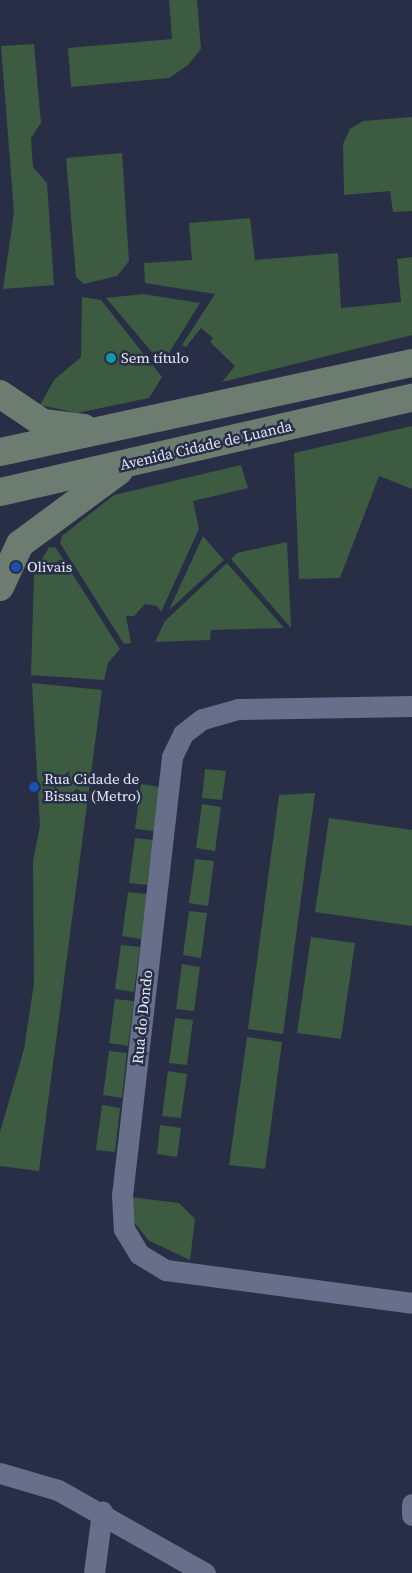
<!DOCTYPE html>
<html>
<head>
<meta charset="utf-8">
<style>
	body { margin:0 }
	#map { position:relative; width:412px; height:1573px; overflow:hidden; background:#282e46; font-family:"Source Serif 4",serif }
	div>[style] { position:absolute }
	.green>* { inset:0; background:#3d5b40 }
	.street>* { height:21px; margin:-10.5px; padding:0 10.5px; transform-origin:10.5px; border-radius:10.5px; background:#676f8b }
	.secondary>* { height:28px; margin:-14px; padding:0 14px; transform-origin:14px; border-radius:14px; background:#6d7c70 }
	.dots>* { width:14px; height:14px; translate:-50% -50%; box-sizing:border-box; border:2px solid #282e46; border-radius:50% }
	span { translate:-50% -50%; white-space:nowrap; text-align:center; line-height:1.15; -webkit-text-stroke:5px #282e46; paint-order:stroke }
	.poi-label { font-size:15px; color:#e5e9f9 }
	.left { translate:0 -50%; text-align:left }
	.street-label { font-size:15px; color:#e5e9f9 }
</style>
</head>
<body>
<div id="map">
	<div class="green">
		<i style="clip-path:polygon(169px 0,197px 0,201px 49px,188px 65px,169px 78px,71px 87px,68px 48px,172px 39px)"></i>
		<i style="clip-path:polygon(34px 44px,41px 123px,31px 138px,33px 167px,47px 183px,54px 285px,3px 289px,14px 212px,1px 46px)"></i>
		<i style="clip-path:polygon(412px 117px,412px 211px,393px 212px,390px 191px,344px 195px,343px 144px,350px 129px,363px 121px)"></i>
		<i style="clip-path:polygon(122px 153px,129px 261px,117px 276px,84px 284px,76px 277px,66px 158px)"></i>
		<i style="clip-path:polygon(250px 218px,255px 260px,338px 253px,341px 308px,401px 302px,397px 259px,412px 257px,412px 335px,222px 382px,235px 366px,210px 342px,213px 338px,201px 328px,186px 347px,182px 345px,215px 294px,145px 283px,144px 263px,192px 260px,189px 223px)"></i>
		<i style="clip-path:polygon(143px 294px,200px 303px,162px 364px,106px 298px)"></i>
		<i style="clip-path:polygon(82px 297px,101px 300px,162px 377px,149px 398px,77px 413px,40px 405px,54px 380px,81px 357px)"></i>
		<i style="clip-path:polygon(412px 426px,412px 489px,379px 476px,340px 578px,299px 579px,294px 453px)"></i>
		<i style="clip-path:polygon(241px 465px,248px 488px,193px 501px,199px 529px,161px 612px,157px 606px,145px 604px,134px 616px,126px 616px,131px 643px,124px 644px,60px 543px,62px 536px,114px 495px)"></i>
		<i style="clip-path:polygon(203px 536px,224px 560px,169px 610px)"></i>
		<i style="clip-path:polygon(287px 542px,291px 628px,231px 559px,237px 553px)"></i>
		<i style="clip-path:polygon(49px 547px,56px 548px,120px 649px,108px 663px,104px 680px,31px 675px,34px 573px)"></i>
		<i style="clip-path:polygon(227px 563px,284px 628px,211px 630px,210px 640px,155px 642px,165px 621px)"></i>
		<i style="clip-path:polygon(32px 683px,102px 690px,39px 1171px,0 1166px,0 1132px,24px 1049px,34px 983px,33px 861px,40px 826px)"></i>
		<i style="clip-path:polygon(205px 769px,226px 771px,222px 800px,202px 798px)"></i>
		<i style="clip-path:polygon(141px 784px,160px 787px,154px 831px,135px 829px)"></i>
		<i style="clip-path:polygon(315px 793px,283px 1034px,248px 1029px,279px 795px)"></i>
		<i style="clip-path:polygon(202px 804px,221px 807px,215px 851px,196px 848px)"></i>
		<i style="clip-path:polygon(329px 818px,412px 830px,412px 926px,315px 912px)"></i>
		<i style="clip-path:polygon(135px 838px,153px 840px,147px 885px,129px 883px)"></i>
		<i style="clip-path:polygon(195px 859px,214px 861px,208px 906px,189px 903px)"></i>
		<i style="clip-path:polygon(128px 892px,147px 894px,141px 939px,122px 936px)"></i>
		<i style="clip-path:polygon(189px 911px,207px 913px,201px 958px,183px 955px)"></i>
		<i style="clip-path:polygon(311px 937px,355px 943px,341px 1039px,297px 1033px)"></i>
		<i style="clip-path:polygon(121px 945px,140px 947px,134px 992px,115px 989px)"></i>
		<i style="clip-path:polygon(182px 964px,200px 967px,194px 1011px,176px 1009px)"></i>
		<i style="clip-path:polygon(115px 999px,134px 1001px,128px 1046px,109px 1043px)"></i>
		<i style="clip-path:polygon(175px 1018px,193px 1020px,187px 1065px,169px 1063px)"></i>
		<i style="clip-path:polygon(247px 1037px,282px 1042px,265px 1169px,229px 1165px)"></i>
		<i style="clip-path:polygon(109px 1051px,127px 1053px,122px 1098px,103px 1095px)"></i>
		<i style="clip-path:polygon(168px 1071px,187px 1074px,181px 1118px,162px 1116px)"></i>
		<i style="clip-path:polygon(102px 1105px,120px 1108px,115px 1152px,96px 1150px)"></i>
		<i style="clip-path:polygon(160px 1125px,181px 1128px,177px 1157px,157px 1154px)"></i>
		<i style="clip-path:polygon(130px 1197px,179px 1203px,195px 1219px,190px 1260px,148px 1240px,134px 1222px)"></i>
	</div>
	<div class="street">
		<i style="left:412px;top:706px;width:174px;rotate:179deg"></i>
		<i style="left:238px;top:709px;width:37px;rotate:164deg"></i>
		<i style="left:202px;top:719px;width:24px;rotate:142deg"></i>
		<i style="left:183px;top:734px;width:25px;rotate:116deg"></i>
		<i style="left:172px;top:757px;width:440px;rotate:96.5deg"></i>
		<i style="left:122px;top:1194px;width:35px;rotate:87deg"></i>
		<i style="left:124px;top:1229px;width:29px;rotate:59deg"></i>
		<i style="left:139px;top:1254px;width:31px;rotate:31deg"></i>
		<i style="left:166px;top:1270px;width:248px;rotate:7.6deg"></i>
		<i style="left:0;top:1473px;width:60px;rotate:16.3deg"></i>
		<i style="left:58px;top:1490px;width:169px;rotate:29.5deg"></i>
		<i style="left:412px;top:1504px;width:11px;rotate:90deg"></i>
		<i style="left:94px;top:1573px;width:62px;rotate:-82.5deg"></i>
	</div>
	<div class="secondary">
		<i style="left:0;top:394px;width:52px;rotate:34deg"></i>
		<i style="left:43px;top:423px;width:41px;rotate:7deg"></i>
		<i style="left:0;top:452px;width:422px;rotate:-12.2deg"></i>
		<i style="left:0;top:492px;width:423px;rotate:-12.9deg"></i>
		<i style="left:0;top:587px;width:47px;rotate:-65.1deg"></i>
		<i style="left:20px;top:544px;width:123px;rotate:-36.4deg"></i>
	</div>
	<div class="dots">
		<i style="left:111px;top:358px;background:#0f9aa8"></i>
		<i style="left:16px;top:567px;background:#1a4fb4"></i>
		<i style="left:34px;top:787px;background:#1a4fb4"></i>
	</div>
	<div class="poi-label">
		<span class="left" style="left:121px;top:358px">Sem título</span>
		<span class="left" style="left:27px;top:567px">Olivais</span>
		<span class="left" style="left:44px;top:787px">Rua Cidade de<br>Bissau (Metro)</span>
	</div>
	<div class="street-label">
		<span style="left:206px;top:445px;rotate:-13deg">Avenida Cidade de Luanda</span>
		<span style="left:142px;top:1017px;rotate:-84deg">Rua do Dondo</span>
	</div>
</div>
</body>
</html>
